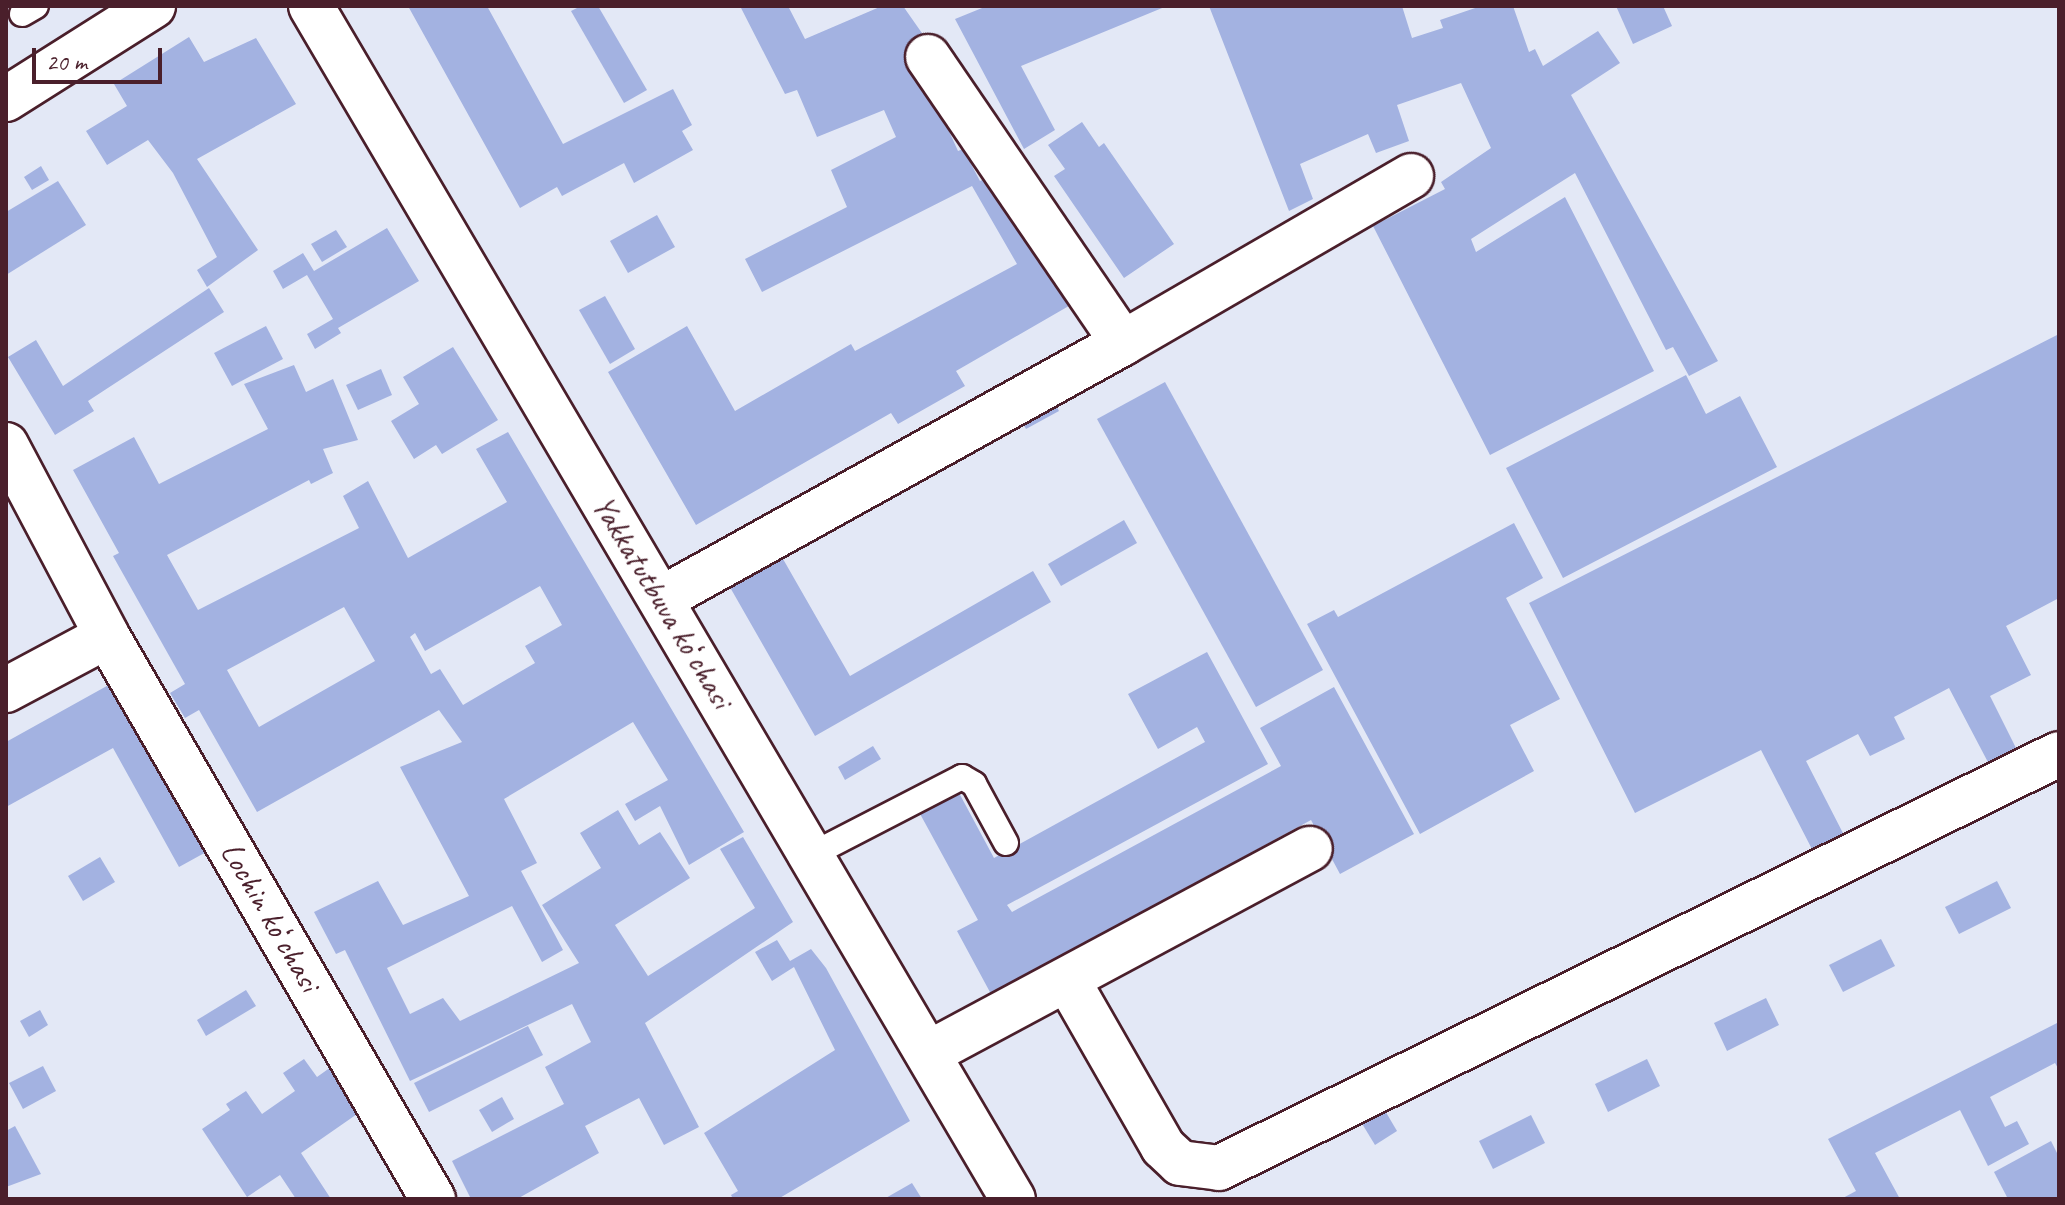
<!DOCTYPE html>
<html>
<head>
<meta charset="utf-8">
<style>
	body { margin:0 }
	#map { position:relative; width:2065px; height:1205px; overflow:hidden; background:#e3e8f6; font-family:Caveat,sans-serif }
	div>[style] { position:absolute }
	.building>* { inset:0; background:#a3b2e1 }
	.roads { filter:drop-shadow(2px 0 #4a1f2b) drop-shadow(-2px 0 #4a1f2b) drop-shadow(0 2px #4a1f2b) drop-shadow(0 -2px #4a1f2b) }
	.lane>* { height:24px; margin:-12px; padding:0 12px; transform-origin:12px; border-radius:12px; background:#fff }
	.street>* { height:44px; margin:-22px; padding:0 22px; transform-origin:22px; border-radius:22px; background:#fff }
	.secondary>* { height:44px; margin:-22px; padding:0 22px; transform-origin:22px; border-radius:22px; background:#fff }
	span { translate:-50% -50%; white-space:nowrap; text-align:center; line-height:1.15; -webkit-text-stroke:8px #fff; paint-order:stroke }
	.street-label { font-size:32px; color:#4a1f2b }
	.frame { position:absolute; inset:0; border:8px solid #4a1f2b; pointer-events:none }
	.scale { position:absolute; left:32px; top:48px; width:130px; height:36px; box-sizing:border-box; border:4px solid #4a1f2b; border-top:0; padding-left:10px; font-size:24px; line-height:28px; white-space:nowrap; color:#4a1f2b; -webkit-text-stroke:6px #fff; paint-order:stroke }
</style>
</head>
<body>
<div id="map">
	<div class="building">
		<i style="clip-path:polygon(408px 6px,487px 6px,563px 144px,673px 89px,692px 125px,682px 131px,693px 150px,634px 183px,624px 163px,562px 196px,557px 187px,520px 208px)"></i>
		<i style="clip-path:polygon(581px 6px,598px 6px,647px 90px,624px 103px,571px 11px)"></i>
		<i style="clip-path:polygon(740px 6px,788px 6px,805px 39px,882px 6px,903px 6px,924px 36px,909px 43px,958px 151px,963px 149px,980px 181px,986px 178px,1009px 217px,1020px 211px,1074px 303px,956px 371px,965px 386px,898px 424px,891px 413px,696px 525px,608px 372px,687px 326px,735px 411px,851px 344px,855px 351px,1017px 264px,972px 186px,762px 292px,745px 259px,847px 207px,831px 170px,896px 137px,884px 110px,817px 137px,797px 90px,785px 94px)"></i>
		<i style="clip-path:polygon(987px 6px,1167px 6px,1021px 66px,1055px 130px,1024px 149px,955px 19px)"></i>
		<i style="clip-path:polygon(1209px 6px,1402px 6px,1412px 38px,1443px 28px,1440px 20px,1481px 6px,1513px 6px,1529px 52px,1535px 49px,1543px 66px,1598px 31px,1620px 63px,1571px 95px,1718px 361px,1689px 376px,1673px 347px,1666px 350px,1575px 173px,1471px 239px,1476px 252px,1565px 197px,1654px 371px,1490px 455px,1373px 226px,1445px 189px,1441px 182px,1491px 148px,1461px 83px,1397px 105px,1409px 141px,1376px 153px,1368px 134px,1300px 164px,1313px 199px,1289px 211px)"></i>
		<i style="clip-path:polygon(1616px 6px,1663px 6px,1672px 26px,1633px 44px)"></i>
		<i style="clip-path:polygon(189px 37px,204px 62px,256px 38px,296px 104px,197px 159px,258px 250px,207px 287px,197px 270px,217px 257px,173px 173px,148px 140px,107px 165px,86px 131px,127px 106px,114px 84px)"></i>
		<i style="clip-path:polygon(1082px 122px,1099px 147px,1104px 143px,1174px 244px,1124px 278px,1054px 176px,1065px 169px,1048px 145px)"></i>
		<i style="clip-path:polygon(41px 166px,49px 180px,32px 190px,24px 177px)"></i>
		<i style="clip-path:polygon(58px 181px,86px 225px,6px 275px,6px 212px)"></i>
		<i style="clip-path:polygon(657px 215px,675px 247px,628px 273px,610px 241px)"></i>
		<i style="clip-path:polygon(387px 228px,419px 281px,338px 328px,341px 333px,315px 349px,307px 334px,333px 319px,307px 275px,283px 289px,273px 271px,303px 253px,314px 271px)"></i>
		<i style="clip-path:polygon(336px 230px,347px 247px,322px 262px,311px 244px)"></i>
		<i style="clip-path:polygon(209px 288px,224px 312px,88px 401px,94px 411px,55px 435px,8px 357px,36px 340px,63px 386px)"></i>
		<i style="clip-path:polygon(605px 296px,635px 349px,610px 364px,579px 310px)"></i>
		<i style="clip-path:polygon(266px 326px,283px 359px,232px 386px,214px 353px)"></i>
		<i style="clip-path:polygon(2059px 334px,2059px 598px,2006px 626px,2031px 675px,1990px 696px,2018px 752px,1990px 766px,1949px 688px,1894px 717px,1905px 739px,1870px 756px,1858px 734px,1806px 761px,1846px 839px,1815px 855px,1761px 750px,1635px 813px,1529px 603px)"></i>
		<i style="clip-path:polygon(453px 347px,498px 420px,442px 454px,436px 445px,414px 459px,391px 421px,419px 404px,403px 377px)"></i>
		<i style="clip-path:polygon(evenodd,294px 365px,306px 392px,333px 379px,358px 440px,323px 449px,333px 473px,311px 484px,309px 480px,167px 555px,198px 610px,359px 528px,343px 496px,368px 481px,408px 558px,507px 502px,476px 449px,508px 432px,744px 832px,689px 865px,660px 806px,635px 821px,625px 804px,668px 780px,633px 722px,504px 799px,537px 863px,521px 871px,563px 950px,542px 962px,512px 906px,387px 968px,410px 1014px,443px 998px,460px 1021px,579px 963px,542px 905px,601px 868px,580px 833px,618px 810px,639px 845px,660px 832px,690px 878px,615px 925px,648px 976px,755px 908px,720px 849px,743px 837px,793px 922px,645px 1023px,699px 1127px,664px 1145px,639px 1098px,585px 1126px,599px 1153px,517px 1199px,471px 1199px,452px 1161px,564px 1104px,545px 1067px,591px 1042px,572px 1004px,410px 1081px,345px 950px,336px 954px,314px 912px,378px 881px,403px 925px,469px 896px,400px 767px,462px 742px,439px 710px,257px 812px,199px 710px,185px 718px,170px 693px,185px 684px,113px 556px,119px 553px,73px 470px,134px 437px,159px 484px,268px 429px,244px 384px,294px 365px,540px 586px,562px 625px,525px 646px,535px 663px,463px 705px,440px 669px,431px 674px,410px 637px,415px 633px,425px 651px,540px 586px,294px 365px,344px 607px,375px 661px,259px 727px,227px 670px,344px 607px)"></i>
		<i style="clip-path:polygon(381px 369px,392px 395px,358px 410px,346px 385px)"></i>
		<i style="clip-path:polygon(1686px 375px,1706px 414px,1740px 396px,1777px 467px,1563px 578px,1506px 468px)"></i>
		<i style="clip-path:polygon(1165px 382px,1323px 670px,1256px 707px,1097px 419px)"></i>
		<i style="clip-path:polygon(1050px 395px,1059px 411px,1026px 429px,1018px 414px)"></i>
		<i style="clip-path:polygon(1124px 520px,1137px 543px,1061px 586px,1048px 564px)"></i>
		<i style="clip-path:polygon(1514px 523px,1543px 578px,1506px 598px,1560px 699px,1510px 725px,1534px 771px,1420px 834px,1307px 624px,1334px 610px,1338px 617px)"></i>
		<i style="clip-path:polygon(779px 552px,850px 676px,1033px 571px,1051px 602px,815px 736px,727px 582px)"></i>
		<i style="clip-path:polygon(1207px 652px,1268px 764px,1007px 905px,1012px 912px,1281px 766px,1260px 728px,1334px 687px,1414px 834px,1340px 874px,1311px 820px,991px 994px,957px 931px,978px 920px,919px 812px,958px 791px,994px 858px,1205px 742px,1197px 727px,1158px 749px,1128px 694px)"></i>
		<i style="clip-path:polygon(114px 682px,208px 851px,179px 867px,113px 748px,6px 807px,6px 742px)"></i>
		<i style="clip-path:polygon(873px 746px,881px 759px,845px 780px,838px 767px)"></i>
		<i style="clip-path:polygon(100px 857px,115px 882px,83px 901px,68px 876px)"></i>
		<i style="clip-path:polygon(1997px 881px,2011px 908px,1959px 934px,1945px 907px)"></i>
		<i style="clip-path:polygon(1881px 939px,1895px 966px,1843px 992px,1829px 965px)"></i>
		<i style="clip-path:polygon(777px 940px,790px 961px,811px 949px,826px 968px,910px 1121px,778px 1199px,733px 1199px,731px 1195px,738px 1191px,704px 1133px,835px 1050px,794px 967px,772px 981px,755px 952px)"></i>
		<i style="clip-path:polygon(246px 990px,256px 1006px,206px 1036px,197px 1020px)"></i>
		<i style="clip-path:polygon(1766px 998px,1779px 1025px,1727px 1051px,1714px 1023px)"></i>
		<i style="clip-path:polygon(40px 1010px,48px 1025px,29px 1037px,20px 1021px)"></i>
		<i style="clip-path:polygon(2059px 1022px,2059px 1070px,2055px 1063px,1990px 1097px,2005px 1127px,2017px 1121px,2029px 1144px,1988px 1166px,1960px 1110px,1875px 1153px,1900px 1199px,1841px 1199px,1856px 1191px,1828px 1139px)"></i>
		<i style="clip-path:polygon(528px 1026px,543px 1055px,429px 1112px,414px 1083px)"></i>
		<i style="clip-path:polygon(304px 1059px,317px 1077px,331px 1067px,360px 1112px,301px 1153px,331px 1199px,296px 1199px,280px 1175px,247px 1197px,202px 1129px,230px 1110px,226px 1104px,246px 1091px,262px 1114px,295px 1091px,283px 1073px)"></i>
		<i style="clip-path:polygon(1647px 1059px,1660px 1086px,1608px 1112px,1595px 1084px)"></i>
		<i style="clip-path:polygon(43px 1066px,56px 1091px,23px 1109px,9px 1083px)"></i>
		<i style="clip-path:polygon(502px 1097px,514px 1119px,492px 1132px,479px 1110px)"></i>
		<i style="clip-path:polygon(1384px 1109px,1397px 1131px,1375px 1145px,1361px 1122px)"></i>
		<i style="clip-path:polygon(1531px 1115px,1545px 1143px,1493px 1169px,1479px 1141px)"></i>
		<i style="clip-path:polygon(15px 1126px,41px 1174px,6px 1187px,6px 1131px)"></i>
		<i style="clip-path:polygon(2051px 1141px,2059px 1157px,2059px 1199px,2008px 1199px,1994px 1172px)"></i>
		<i style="clip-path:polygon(912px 1183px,922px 1199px,884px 1199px)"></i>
	</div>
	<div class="roads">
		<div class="lane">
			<i style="left:22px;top:14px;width:16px;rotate:-30deg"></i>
			<i style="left:813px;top:854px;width:168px;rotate:-27.3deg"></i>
			<i style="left:962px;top:777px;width:14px;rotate:30deg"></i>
			<i style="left:974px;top:784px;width:67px;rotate:61.5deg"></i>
		</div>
		<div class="street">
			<i style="left:311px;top:6px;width:1384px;rotate:59.53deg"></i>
			<i style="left:928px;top:57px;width:346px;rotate:55.7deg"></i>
			<i style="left:6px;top:445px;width:216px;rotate:62.1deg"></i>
			<i style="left:107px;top:636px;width:115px;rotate:151.9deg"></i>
			<i style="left:661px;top:599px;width:528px;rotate:-28.99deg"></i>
			<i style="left:1123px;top:343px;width:333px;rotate:-30.1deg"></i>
			<i style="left:107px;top:636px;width:651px;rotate:59.93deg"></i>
			<i style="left:1068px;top:981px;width:191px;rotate:60.2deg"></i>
			<i style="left:1163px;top:1147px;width:23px;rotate:43deg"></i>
			<i style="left:1180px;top:1163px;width:39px;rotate:7deg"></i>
			<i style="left:1219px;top:1168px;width:936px;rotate:-26.24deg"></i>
			<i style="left:929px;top:1053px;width:432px;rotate:-28.2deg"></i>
		</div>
		<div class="secondary">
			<i style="left:6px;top:99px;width:174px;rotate:-32.3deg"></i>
		</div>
	</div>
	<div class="street-label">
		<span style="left:662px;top:602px;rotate:59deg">Yakkatutbuva koʻchasi</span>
		<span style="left:270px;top:917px;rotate:60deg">Lochin koʻchasi</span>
	</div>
	<div class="frame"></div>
	<div class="scale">20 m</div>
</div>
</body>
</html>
